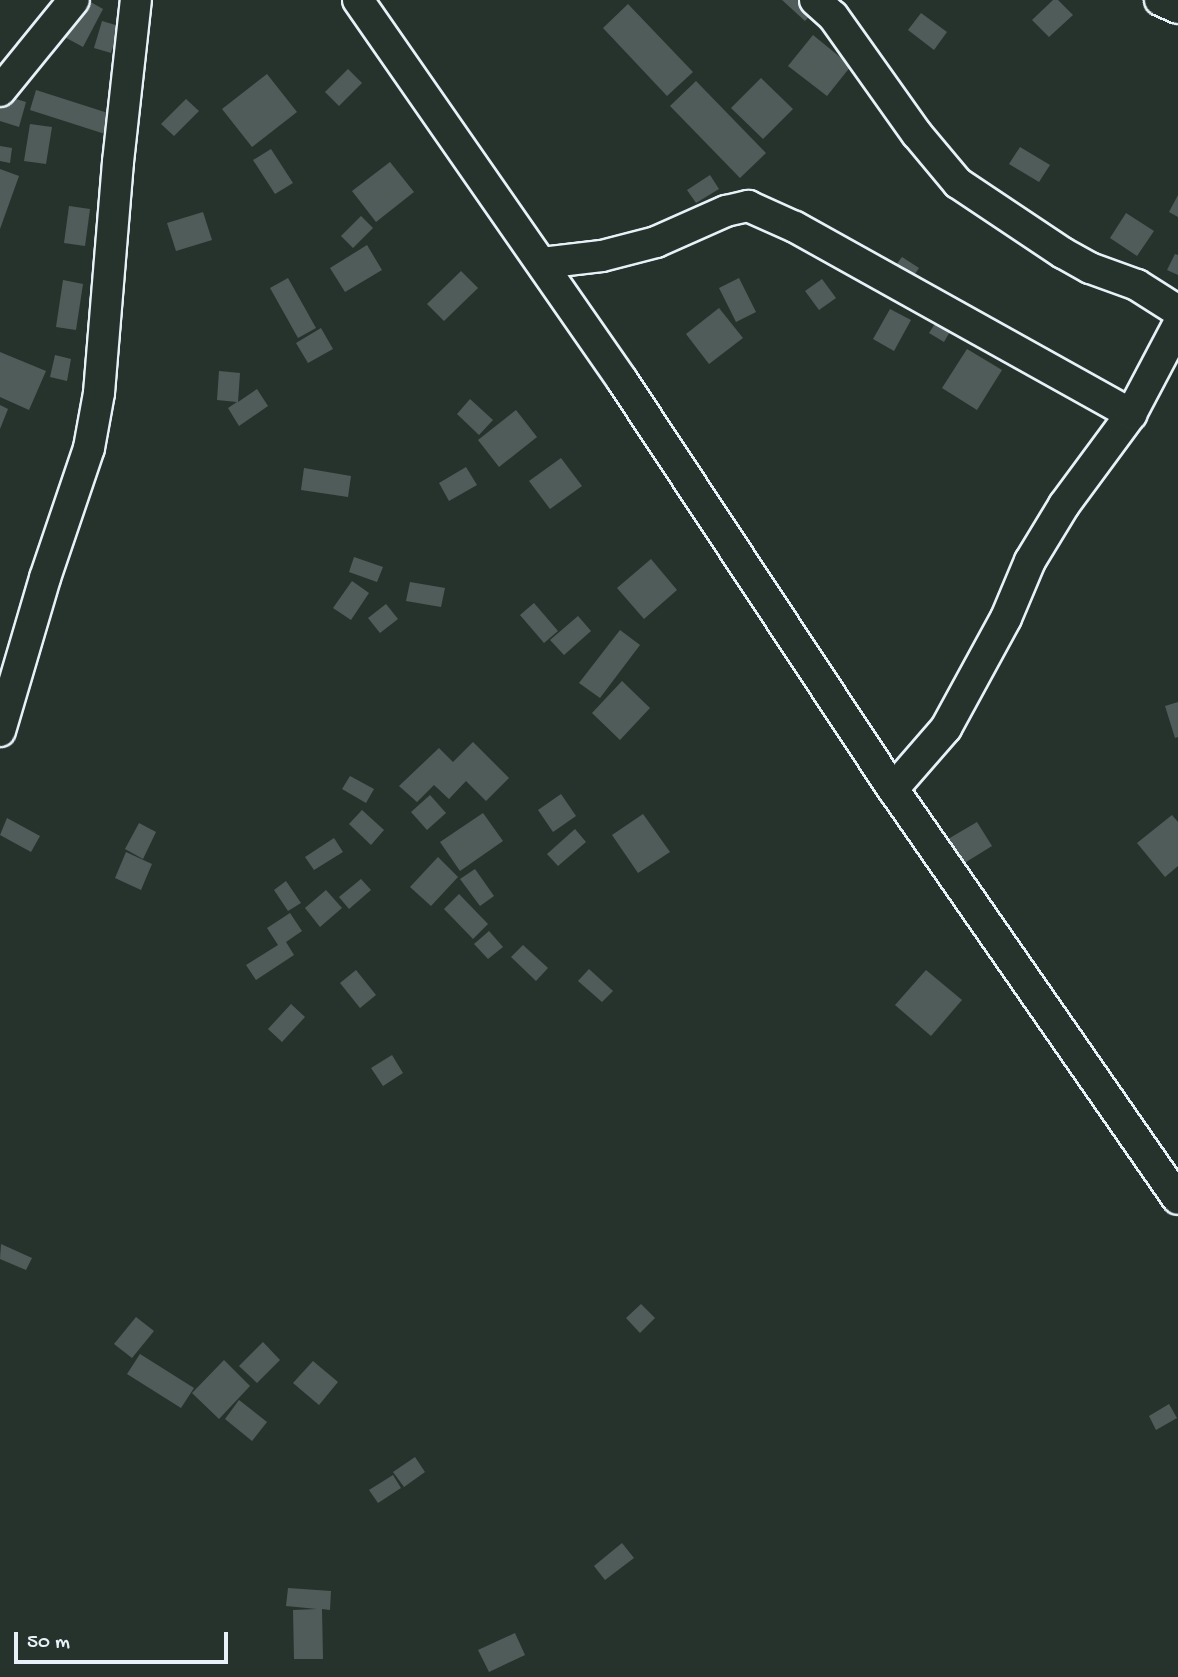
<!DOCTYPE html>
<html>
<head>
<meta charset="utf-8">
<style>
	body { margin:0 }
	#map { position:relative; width:1178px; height:1677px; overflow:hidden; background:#26332d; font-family:"Gochi Hand",sans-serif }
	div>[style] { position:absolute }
	.building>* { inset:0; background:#505c59 }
	.roads { filter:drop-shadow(2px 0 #e8f1f8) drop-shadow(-2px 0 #e8f1f8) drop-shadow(0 2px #e8f1f8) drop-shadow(0 -2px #e8f1f8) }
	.minor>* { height:30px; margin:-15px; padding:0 15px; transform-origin:15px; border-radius:15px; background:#26332d }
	span { translate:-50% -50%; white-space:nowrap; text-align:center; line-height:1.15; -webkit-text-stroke:6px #26332d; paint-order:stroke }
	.scale { position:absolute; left:14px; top:1632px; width:214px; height:32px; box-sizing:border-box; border:4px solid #e8f1f8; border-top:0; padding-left:9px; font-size:21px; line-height:24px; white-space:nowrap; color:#e8f1f8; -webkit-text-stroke:5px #26332d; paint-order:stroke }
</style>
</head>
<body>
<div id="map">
	<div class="building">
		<i style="clip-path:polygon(87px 0,103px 9px,83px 47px,59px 34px)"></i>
		<i style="clip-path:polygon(782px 0,824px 0,805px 21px)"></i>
		<i style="clip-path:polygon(1053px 0,1058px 0,1073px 15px,1049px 37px,1032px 20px)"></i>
		<i style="clip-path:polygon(628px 4px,693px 72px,667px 96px,603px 28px)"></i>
		<i style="clip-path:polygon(921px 13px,947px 32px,934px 50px,908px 30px)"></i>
		<i style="clip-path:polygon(102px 21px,119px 26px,111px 53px,94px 48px)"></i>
		<i style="clip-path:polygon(813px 35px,851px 66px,827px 96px,788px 66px)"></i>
		<i style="clip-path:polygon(348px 69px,362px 83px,339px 106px,325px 92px)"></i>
		<i style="clip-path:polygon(267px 74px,297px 112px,252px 147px,222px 109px)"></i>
		<i style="clip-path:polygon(761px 78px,793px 109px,763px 139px,731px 108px)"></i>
		<i style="clip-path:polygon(696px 81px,766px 153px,740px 178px,670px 106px)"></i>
		<i style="clip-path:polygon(36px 90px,111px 114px,105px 134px,30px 110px)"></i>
		<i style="clip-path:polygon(0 94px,26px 102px,19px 127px,0 121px)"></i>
		<i style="clip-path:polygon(186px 99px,199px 111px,174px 136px,161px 124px)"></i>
		<i style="clip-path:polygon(30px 124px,52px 127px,46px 164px,24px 161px)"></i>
		<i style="clip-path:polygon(0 146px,12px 148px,10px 163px,0 161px)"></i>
		<i style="clip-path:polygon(1020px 147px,1050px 165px,1039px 182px,1009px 164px)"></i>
		<i style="clip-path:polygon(271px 149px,293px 183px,275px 194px,253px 160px)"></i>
		<i style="clip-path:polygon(390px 162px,414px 192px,376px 222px,352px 191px)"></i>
		<i style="clip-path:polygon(0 169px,19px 176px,0 229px)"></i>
		<i style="clip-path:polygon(710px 175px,719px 189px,696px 203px,687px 190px)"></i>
		<i style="clip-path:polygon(1178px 195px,1178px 217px,1169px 212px)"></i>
		<i style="clip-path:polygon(69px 206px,90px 209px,85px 246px,64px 243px)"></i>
		<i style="clip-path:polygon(203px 212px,212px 240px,176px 251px,167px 223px)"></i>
		<i style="clip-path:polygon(1126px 213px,1154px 231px,1137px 256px,1110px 238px)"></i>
		<i style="clip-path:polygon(361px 216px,373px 228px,353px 248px,341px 236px)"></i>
		<i style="clip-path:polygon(367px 245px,382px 270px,345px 292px,330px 268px)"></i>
		<i style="clip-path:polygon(1175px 254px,1178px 255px,1178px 275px,1167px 270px)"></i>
		<i style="clip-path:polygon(902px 257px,919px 268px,910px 281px,893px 269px)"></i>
		<i style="clip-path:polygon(461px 271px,478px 288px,444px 321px,427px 304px)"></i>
		<i style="clip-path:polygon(288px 278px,316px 328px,298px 338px,270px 288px)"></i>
		<i style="clip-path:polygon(739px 278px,756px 312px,736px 322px,719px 288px)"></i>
		<i style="clip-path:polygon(822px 279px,836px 298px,819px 310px,805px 291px)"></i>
		<i style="clip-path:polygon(63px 280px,83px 284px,76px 330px,56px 327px)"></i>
		<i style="clip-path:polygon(719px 308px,743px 338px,709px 364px,686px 334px)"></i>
		<i style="clip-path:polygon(890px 309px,911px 320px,894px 351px,873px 339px)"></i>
		<i style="clip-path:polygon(938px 319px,952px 328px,944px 342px,929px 333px)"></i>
		<i style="clip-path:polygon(321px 328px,333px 349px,308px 363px,296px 343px)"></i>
		<i style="clip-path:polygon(967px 349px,1002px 370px,977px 410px,942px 388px)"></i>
		<i style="clip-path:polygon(0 352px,46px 371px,29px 410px,0 397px)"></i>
		<i style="clip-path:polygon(55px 355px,71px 359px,67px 381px,50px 377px)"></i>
		<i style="clip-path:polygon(219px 371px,240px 373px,238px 402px,257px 389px,268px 406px,239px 426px,228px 408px,237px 402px,217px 400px)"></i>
		<i style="clip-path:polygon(470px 399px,493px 420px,479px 435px,457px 414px)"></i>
		<i style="clip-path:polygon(0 405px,8px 409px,0 429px)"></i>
		<i style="clip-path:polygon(516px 410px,537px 437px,499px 467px,478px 440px)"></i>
		<i style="clip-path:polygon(561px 458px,582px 486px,550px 509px,529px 481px)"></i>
		<i style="clip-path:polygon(466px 467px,477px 485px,449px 501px,439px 483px)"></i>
		<i style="clip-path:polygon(304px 468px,351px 476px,348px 497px,301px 490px)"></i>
		<i style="clip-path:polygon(354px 557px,383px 567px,377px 582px,349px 572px)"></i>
		<i style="clip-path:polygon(651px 559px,677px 590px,644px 619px,617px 588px)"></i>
		<i style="clip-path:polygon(352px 581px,369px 593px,351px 620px,333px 608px)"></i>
		<i style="clip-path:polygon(410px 582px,445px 588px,441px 607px,406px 601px)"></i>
		<i style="clip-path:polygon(534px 603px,558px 631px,544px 643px,520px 615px)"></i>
		<i style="clip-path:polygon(386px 604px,398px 619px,380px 633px,368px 618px)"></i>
		<i style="clip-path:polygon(578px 616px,591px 631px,564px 655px,550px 640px)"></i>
		<i style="clip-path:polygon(620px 630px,640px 645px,600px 698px,579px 683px)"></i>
		<i style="clip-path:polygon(622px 681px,650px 708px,620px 740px,592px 713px)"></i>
		<i style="clip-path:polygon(1178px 702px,1178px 737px,1175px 738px,1165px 706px)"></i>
		<i style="clip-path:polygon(473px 742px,509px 778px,486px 801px,466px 781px,449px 799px,434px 785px,417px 802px,399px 786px,439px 748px,453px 762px)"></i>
		<i style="clip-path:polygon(350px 776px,374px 789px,366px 803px,342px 789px)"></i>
		<i style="clip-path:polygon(561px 794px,576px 816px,553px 832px,538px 810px)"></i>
		<i style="clip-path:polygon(430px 795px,446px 813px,427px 830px,411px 812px)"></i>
		<i style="clip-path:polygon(362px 810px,384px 830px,371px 845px,349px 824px)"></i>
		<i style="clip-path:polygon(483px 813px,503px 841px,460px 871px,440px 842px)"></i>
		<i style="clip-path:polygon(643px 814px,670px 852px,638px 873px,612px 835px)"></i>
		<i style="clip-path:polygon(1172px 815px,1178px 822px,1178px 866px,1165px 877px,1137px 843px)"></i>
		<i style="clip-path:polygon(7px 818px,40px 836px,31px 852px,0 835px)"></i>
		<i style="clip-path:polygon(977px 822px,992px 846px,958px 867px,943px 842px)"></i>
		<i style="clip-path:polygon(139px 823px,156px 832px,143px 859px,125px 849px)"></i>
		<i style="clip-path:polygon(575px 829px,586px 842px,558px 866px,547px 854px)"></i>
		<i style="clip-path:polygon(334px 838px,343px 852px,314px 870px,305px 857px)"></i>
		<i style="clip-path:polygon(126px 852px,152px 864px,141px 890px,115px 878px)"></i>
		<i style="clip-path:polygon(438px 857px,458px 877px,431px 906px,410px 887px)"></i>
		<i style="clip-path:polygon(475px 869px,494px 896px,480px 906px,460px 879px)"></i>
		<i style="clip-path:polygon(361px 879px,371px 890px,349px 909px,339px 897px)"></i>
		<i style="clip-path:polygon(286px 881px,301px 903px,288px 911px,274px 890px)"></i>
		<i style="clip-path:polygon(326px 890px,342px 908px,320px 927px,305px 908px)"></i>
		<i style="clip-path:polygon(459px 894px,488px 924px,473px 939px,444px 909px)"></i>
		<i style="clip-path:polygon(290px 913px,302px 931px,286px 942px,294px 955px,256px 980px,246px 965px,278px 945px,267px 928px)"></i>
		<i style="clip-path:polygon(489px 931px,503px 947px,488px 959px,474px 944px)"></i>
		<i style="clip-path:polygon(523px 945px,548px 968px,536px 981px,511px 957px)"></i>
		<i style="clip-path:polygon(589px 969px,613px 991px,602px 1002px,578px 981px)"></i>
		<i style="clip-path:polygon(356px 970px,376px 995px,360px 1008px,340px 983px)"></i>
		<i style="clip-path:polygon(926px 970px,962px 1000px,931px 1036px,895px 1005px)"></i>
		<i style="clip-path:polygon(291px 1004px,305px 1017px,282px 1042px,268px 1029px)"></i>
		<i style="clip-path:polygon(392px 1055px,403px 1073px,383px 1086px,371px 1068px)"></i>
		<i style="clip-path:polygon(1px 1244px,32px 1258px,26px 1270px,0 1259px)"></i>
		<i style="clip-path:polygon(641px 1304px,655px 1318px,640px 1333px,626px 1318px)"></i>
		<i style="clip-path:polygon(136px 1317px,154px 1331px,132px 1358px,114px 1344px)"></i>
		<i style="clip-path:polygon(263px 1342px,280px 1360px,257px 1383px,239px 1366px)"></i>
		<i style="clip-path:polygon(140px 1354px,194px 1388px,181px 1408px,127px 1374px)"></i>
		<i style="clip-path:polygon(224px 1360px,250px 1386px,219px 1419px,192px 1393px)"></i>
		<i style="clip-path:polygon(313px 1361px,338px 1382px,319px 1405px,293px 1383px)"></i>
		<i style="clip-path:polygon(239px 1400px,267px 1422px,252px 1441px,225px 1419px)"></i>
		<i style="clip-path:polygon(1169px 1404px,1177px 1418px,1156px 1430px,1149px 1416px)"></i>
		<i style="clip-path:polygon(415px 1457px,425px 1472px,404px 1487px,393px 1472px)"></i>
		<i style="clip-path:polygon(393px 1475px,401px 1488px,378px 1503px,369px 1490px)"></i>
		<i style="clip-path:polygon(622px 1543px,634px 1558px,605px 1580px,594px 1566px)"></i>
		<i style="clip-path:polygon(288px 1588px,331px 1591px,330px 1610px,322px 1609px,323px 1659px,294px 1659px,293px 1610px,317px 1609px,286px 1606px)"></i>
		<i style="clip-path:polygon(515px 1633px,525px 1655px,489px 1672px,478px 1650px)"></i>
	</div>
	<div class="roads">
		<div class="minor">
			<i style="left:358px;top:0;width:463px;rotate:55.2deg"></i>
			<i style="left:622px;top:380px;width:491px;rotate:56.5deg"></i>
			<i style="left:893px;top:789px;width:499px;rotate:55.2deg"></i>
			<i style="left:815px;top:0;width:24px;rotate:42deg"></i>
			<i style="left:833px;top:16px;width:145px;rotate:54.6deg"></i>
			<i style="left:917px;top:134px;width:64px;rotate:50.1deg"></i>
			<i style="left:958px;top:183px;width:126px;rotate:33.7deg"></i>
			<i style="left:1063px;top:253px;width:31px;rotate:29deg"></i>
			<i style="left:1090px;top:268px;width:50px;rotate:19.9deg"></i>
			<i style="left:1137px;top:285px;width:49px;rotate:32.4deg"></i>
			<i style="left:1160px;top:0;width:20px;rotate:24deg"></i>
			<i style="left:0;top:91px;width:117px;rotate:-50.9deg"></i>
			<i style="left:542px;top:263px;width:60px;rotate:-6.7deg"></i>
			<i style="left:602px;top:256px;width:56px;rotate:-14.5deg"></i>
			<i style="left:656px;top:242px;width:77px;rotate:-23.9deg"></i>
			<i style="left:726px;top:211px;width:23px;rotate:-13deg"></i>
			<i style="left:748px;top:206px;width:51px;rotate:24.1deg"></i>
			<i style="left:795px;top:227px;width:385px;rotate:29.1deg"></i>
			<i style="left:0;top:731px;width:159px;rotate:-73.6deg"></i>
			<i style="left:45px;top:578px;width:137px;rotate:-71.3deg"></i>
			<i style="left:89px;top:448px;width:56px;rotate:-79.7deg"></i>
			<i style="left:99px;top:393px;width:232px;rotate:-85.3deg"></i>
			<i style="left:118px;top:162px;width:163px;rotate:-83.7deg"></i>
			<i style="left:893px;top:789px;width:81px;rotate:-49deg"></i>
			<i style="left:946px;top:728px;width:125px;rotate:-61.4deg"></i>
			<i style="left:1006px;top:618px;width:62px;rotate:-67.2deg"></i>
			<i style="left:1030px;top:561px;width:66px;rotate:-58.7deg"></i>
			<i style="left:1064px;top:505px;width:113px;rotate:-53.6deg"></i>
			<i style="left:1131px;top:414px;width:101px;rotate:-62.2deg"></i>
		</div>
	</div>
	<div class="scale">50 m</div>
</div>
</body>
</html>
